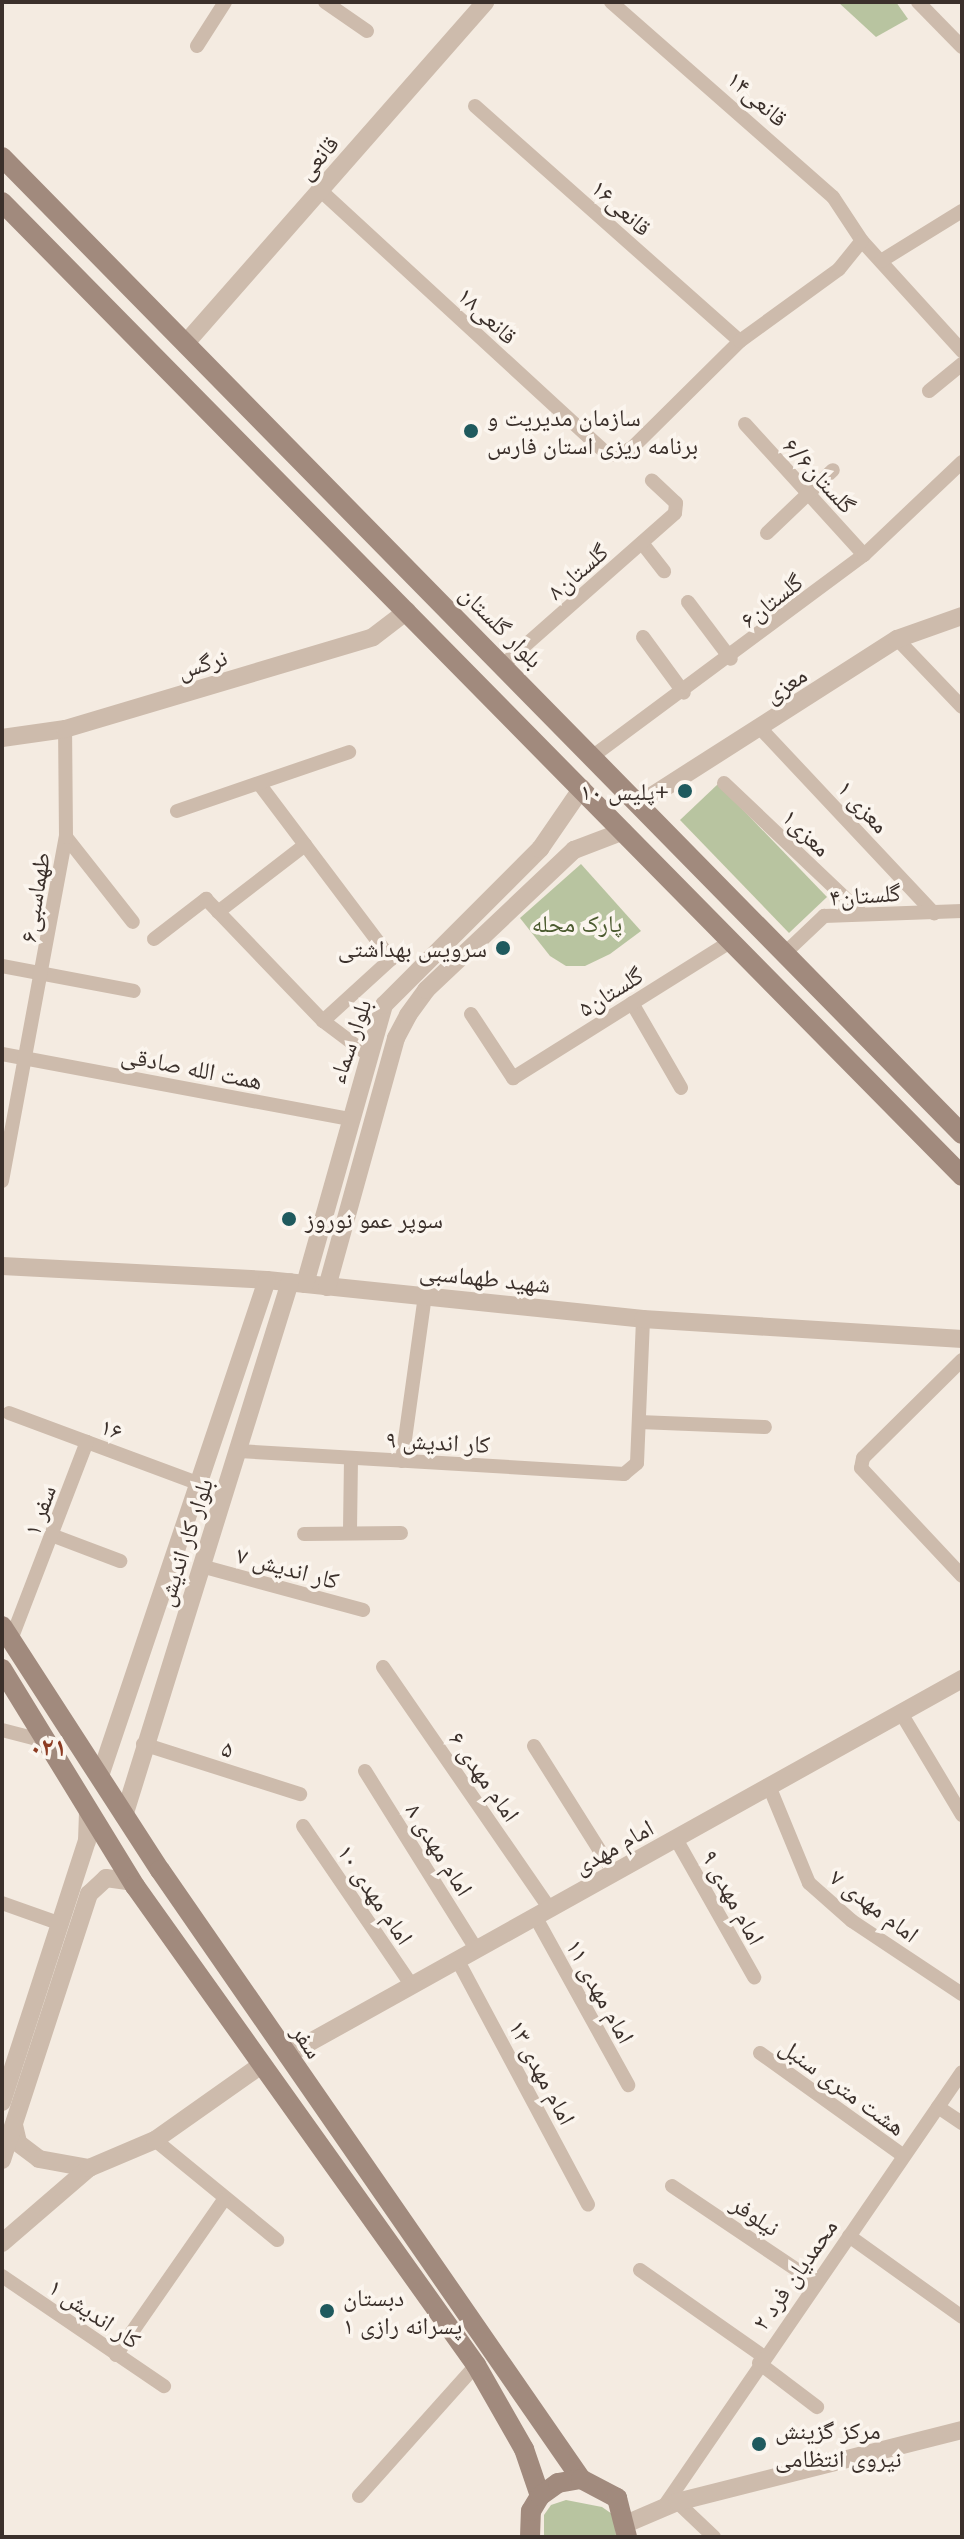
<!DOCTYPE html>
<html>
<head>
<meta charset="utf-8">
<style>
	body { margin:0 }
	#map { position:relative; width:964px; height:2539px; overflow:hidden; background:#f4ebe1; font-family:Lato,"Noto Naskh Arabic",sans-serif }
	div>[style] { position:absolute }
	.green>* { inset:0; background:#b8c4a0 }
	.minor>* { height:14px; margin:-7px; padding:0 7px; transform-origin:7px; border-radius:7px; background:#cdbbac }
	.tertiary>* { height:18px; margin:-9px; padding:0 9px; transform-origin:9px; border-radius:9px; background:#cdbbac }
	.secondary>* { height:20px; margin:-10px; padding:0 10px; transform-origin:10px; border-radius:10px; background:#a18a7d }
	.dots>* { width:22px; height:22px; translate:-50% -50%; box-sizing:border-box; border:4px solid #fbf5ee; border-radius:50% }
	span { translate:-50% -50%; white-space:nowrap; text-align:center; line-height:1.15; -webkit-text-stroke:7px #fbf5ee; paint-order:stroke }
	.street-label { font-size:24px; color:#3b302b }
	.poi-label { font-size:24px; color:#3b302b }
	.left { translate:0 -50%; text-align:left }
	.right { translate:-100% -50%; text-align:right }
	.park-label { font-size:24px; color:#4a5a2e }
	.neighbourhood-label { font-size:26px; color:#8c3b22; font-weight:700 }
	.frame { position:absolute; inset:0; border:4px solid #3b302b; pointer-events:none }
</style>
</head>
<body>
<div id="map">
	<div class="green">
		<i style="clip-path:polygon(838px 2px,896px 2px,908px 19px,876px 37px)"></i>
		<i style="clip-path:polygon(718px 784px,827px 897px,789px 933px,680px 820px)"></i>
		<i style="clip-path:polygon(581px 864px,641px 931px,610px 954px,585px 966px,566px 966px,550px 956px,520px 918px)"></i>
		<i style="clip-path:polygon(566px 2500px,602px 2507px,615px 2516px,616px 2537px,544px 2537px,544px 2515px,551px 2505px)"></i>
	</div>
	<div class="minor">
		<i style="left:325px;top:2px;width:51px;rotate:34.6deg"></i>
		<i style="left:611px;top:2px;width:295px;rotate:41.3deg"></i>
		<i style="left:833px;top:197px;width:53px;rotate:56.6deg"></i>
		<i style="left:862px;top:241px;width:149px;rotate:47.7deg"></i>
		<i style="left:918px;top:2px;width:63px;rotate:45.6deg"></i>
		<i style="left:197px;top:46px;width:52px;rotate:-57.5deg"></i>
		<i style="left:475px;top:106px;width:354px;rotate:41.6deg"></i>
		<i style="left:320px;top:190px;width:386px;rotate:42.6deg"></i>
		<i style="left:604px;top:451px;width:13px;rotate:18deg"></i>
		<i style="left:616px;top:455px;width:17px;rotate:-24deg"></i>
		<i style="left:632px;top:448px;width:152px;rotate:-44.7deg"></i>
		<i style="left:740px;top:341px;width:122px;rotate:-36deg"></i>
		<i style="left:839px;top:269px;width:36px;rotate:-51deg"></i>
		<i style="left:881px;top:261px;width:95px;rotate:-31.7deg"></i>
		<i style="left:929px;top:391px;width:43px;rotate:-39.3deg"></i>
		<i style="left:745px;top:424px;width:177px;rotate:47.7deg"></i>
		<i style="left:767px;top:533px;width:91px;rotate:-43.7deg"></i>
		<i style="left:642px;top:543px;width:36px;rotate:52deg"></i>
		<i style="left:688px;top:602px;width:71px;rotate:53deg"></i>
		<i style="left:643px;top:637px;width:69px;rotate:53.8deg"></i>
		<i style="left:897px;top:639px;width:94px;rotate:46.3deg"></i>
		<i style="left:504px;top:664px;width:228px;rotate:-41.4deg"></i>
		<i style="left:675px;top:513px;width:10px;rotate:-84deg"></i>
		<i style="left:676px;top:503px;width:33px;rotate:-137deg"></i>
		<i style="left:761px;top:729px;width:253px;rotate:46.8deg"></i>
		<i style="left:593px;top:756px;width:337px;rotate:-36.6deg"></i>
		<i style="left:864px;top:555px;width:135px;rotate:-43.5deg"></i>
		<i style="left:724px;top:783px;width:187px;rotate:43.5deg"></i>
		<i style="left:260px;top:785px;width:218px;rotate:53deg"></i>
		<i style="left:391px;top:959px;width:92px;rotate:137.6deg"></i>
		<i style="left:177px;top:811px;width:182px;rotate:-18.9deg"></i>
		<i style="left:66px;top:837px;width:108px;rotate:51.8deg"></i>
		<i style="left:218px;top:912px;width:110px;rotate:-37.6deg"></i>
		<i style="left:154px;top:939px;width:66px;rotate:-37.6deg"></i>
		<i style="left:206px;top:899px;width:169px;rotate:46.2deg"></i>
		<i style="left:323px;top:1021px;width:55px;rotate:36.9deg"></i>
		<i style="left:785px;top:953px;width:54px;rotate:-43.5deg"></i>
		<i style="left:824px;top:916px;width:138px;rotate:-2.1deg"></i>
		<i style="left:2px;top:966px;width:134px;rotate:10.7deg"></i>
		<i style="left:632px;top:1003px;width:98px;rotate:60deg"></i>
		<i style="left:471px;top:1014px;width:77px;rotate:56.7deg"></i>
		<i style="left:513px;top:1078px;width:256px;rotate:-32.1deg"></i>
		<i style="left:2px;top:1054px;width:353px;rotate:10.6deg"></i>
		<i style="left:2px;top:1181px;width:350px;rotate:-79.5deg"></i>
		<i style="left:66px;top:837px;width:108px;rotate:-90.5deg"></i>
		<i style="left:962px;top:1360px;width:139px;rotate:135.3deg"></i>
		<i style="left:863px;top:1458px;width:10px;rotate:101deg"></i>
		<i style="left:861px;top:1468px;width:148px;rotate:46.9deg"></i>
		<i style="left:9px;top:1413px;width:204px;rotate:20.4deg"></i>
		<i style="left:639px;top:1422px;width:126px;rotate:2.3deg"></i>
		<i style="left:239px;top:1451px;width:386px;rotate:3.4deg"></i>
		<i style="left:624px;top:1474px;width:17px;rotate:-40deg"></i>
		<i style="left:637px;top:1463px;width:144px;rotate:-87.6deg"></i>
		<i style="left:402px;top:1461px;width:168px;rotate:-82.1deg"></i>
		<i style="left:350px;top:1530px;width:72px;rotate:-89.2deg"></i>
		<i style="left:304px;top:1534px;width:97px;rotate:-0.6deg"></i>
		<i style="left:54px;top:1536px;width:71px;rotate:20.7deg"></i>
		<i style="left:201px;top:1566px;width:168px;rotate:15.2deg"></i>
		<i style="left:12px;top:1637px;width:209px;rotate:-69deg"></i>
		<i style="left:383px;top:1667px;width:294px;rotate:55.4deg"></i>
		<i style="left:901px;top:1713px;width:119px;rotate:59.1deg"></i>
		<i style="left:2px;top:1730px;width:48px;rotate:14.6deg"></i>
		<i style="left:143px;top:1744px;width:165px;rotate:17.7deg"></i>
		<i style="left:534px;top:1746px;width:150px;rotate:57.8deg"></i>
		<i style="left:365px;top:1771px;width:211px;rotate:58deg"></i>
		<i style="left:769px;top:1786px;width:105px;rotate:67.6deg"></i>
		<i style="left:809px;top:1883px;width:57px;rotate:41.5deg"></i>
		<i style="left:852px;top:1921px;width:132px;rotate:33.6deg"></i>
		<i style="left:303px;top:1826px;width:194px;rotate:55.7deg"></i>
		<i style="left:676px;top:1839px;width:159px;rotate:60.5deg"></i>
		<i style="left:2px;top:1903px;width:63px;rotate:19.6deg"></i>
		<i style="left:536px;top:1918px;width:191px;rotate:61.1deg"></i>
		<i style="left:458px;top:1961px;width:276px;rotate:61.9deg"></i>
		<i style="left:760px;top:2053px;width:173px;rotate:35.6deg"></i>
		<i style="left:938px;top:2107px;width:29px;rotate:34deg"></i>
		<i style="left:155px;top:2140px;width:158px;rotate:39.3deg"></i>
		<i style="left:672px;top:2186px;width:172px;rotate:33.9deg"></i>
		<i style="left:849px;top:2236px;width:139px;rotate:35.6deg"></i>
		<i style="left:640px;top:2270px;width:150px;rotate:35deg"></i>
		<i style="left:2px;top:2276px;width:196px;rotate:34.2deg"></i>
		<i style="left:116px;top:2355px;width:188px;rotate:-55.2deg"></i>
		<i style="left:759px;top:2363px;width:73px;rotate:37.2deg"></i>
		<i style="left:359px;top:2496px;width:176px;rotate:-48.2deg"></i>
		<i style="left:677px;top:2502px;width:51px;rotate:43.4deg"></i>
		<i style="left:665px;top:2505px;width:525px;rotate:-55.55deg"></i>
	</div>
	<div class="tertiary">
		<i style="left:185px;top:344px;width:455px;rotate:-48.7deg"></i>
		<i style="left:2px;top:738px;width:64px;rotate:-8.1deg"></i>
		<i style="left:65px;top:729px;width:321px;rotate:-16.6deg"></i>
		<i style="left:373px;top:637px;width:43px;rotate:-37.4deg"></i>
		<i style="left:639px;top:804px;width:306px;rotate:-32.6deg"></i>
		<i style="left:897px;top:639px;width:69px;rotate:-19.5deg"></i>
		<i style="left:2px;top:1266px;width:265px;rotate:3deg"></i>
		<i style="left:267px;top:1280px;width:378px;rotate:5.9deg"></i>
		<i style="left:643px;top:1319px;width:320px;rotate:3.6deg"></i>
		<i style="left:305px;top:1284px;width:290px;rotate:-74.2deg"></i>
		<i style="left:384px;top:1005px;width:221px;rotate:-45deg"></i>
		<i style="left:540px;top:849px;width:74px;rotate:-55.5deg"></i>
		<i style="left:327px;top:1287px;width:258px;rotate:-74.5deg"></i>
		<i style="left:396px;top:1038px;width:26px;rotate:-62deg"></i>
		<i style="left:408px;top:1015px;width:31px;rotate:-54deg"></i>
		<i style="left:426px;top:990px;width:204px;rotate:-43.4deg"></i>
		<i style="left:574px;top:850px;width:53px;rotate:-20.8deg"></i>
		<i style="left:100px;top:1776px;width:523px;rotate:-71.39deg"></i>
		<i style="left:124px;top:1816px;width:559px;rotate:-72.73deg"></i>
		<i style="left:287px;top:2055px;width:773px;rotate:-29.12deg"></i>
		<i style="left:2px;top:2102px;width:274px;rotate:-72deg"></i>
		<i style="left:87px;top:1841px;width:32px;rotate:-88deg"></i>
		<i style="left:14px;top:2125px;width:18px;rotate:77deg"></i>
		<i style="left:18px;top:2143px;width:26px;rotate:37deg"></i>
		<i style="left:39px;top:2159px;width:51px;rotate:10.2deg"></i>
		<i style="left:2px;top:2160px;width:280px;rotate:-71.9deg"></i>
		<i style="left:89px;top:1894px;width:23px;rotate:-43deg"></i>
		<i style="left:106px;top:1878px;width:27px;rotate:8deg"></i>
		<i style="left:2px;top:2243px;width:115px;rotate:-40.8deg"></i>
		<i style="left:89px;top:2168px;width:72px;rotate:-23deg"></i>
		<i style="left:155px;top:2140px;width:128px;rotate:-35.2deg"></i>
		<i style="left:628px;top:2523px;width:53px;rotate:-23.2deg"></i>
		<i style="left:677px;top:2502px;width:294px;rotate:-14.2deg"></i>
	</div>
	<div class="secondary">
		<i style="left:2px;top:157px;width:1370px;rotate:45.5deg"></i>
		<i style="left:2px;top:202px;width:1368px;rotate:45.41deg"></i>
		<i style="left:2px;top:1626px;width:291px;rotate:57.1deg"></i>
		<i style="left:160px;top:1870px;width:740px;rotate:55.34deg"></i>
		<i style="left:2px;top:1669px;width:255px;rotate:58.5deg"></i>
		<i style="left:135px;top:1886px;width:588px;rotate:54.55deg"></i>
		<i style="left:476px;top:2365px;width:97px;rotate:60.3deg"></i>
		<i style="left:524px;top:2449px;width:50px;rotate:71.2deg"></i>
		<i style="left:530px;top:2537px;width:26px;rotate:-88deg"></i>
		<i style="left:531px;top:2511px;width:17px;rotate:-59deg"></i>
		<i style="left:540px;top:2496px;width:22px;rotate:-36deg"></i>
		<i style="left:558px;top:2483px;width:23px;rotate:-10deg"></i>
		<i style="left:581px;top:2479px;width:41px;rotate:27.8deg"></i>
		<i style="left:617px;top:2498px;width:40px;rotate:75.6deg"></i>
	</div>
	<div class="dots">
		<i style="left:471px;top:431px;background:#1f5a5e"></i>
		<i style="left:685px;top:791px;background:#1f5a5e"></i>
		<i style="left:503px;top:948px;background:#1f5a5e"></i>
		<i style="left:289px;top:1219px;background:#1f5a5e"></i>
		<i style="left:327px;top:2311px;background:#1f5a5e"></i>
		<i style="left:759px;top:2444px;background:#1f5a5e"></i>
	</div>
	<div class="street-label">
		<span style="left:758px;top:98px;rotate:41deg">۱۴قانعی</span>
		<span style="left:317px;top:157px;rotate:-49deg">قانعی</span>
		<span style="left:622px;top:207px;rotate:42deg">۱۶قانعی</span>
		<span style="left:488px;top:315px;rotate:43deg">۱۸قانعی</span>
		<span style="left:820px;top:475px;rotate:47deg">۶/۶گلستان</span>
		<span style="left:577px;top:571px;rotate:-41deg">گلستان۸</span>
		<span style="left:771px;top:600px;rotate:-38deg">گلستان۶</span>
		<span style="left:502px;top:626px;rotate:45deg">بلوار گلستان</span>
		<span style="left:202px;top:663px;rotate:-17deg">نرگس</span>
		<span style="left:785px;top:684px;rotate:-33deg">معزی</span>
		<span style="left:864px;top:806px;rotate:47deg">معزی ۱</span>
		<span style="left:807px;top:832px;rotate:44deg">۱معزی</span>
		<span style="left:865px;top:894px;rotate:-4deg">گلستان۴</span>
		<span style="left:34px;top:897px;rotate:-81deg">۶طهماسبی</span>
		<span style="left:610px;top:991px;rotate:-32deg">گلستان۵</span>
		<span style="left:349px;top:1041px;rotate:-71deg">بلوار سماء</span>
		<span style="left:192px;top:1067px;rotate:11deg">همت الله صادقی</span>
		<span style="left:485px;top:1277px;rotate:6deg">شهید طهماسبی</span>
		<span style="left:112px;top:1428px;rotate:20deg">۱۶</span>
		<span style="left:438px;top:1441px;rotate:3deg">۹ کار اندیش</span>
		<span style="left:39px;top:1510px;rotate:-70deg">۱ سفر</span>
		<span style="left:184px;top:1542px;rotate:-72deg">بلوار کار اندیش</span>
		<span style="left:288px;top:1567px;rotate:15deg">۷ کار اندیش</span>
		<span style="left:228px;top:1748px;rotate:18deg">۵</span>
		<span style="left:485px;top:1776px;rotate:55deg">۶ امام مهدی</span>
		<span style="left:613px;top:1846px;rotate:-29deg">امام مهدی</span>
		<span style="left:440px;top:1849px;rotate:58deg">۸ امام مهدی</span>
		<span style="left:376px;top:1894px;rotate:56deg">۱۰ امام مهدی</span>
		<span style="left:734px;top:1897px;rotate:61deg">۹ امام مهدی</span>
		<span style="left:875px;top:1905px;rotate:37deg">۷ امام مهدی</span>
		<span style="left:601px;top:1991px;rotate:61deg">۱۱ امام مهدی</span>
		<span style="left:308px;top:2041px;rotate:56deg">سفر</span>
		<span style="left:543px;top:2072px;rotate:62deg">۱۳ امام مهدی</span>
		<span style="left:843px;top:2086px;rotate:36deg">هشت متری سنبل</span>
		<span style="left:756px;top:2215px;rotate:34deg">نیلوفر</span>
		<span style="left:794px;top:2274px;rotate:-55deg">۲ محمدیان فرد</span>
		<span style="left:95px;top:2313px;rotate:34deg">۱ کار اندیش</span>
	</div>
	<div class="poi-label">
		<span class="left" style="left:487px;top:431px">سازمان مدیریت و<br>برنامه ریزی استان فارس</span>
		<span class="right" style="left:669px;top:791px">پلیس ۱۰+</span>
		<span class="right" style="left:487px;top:948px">سرویس بهداشتی</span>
		<span class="left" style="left:305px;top:1219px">سوپر عمو نوروز</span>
		<span class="left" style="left:343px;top:2311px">دبستان<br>پسرانه رازی ۱</span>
		<span class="left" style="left:775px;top:2444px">مرکز گزینش<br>نیروی انتظامی</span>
	</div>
	<div class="park-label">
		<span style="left:577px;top:923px">پارک محله</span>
	</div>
	<div class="neighbourhood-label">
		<span style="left:48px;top:1747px">۰۲۱</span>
	</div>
	<div class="frame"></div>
</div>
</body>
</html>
